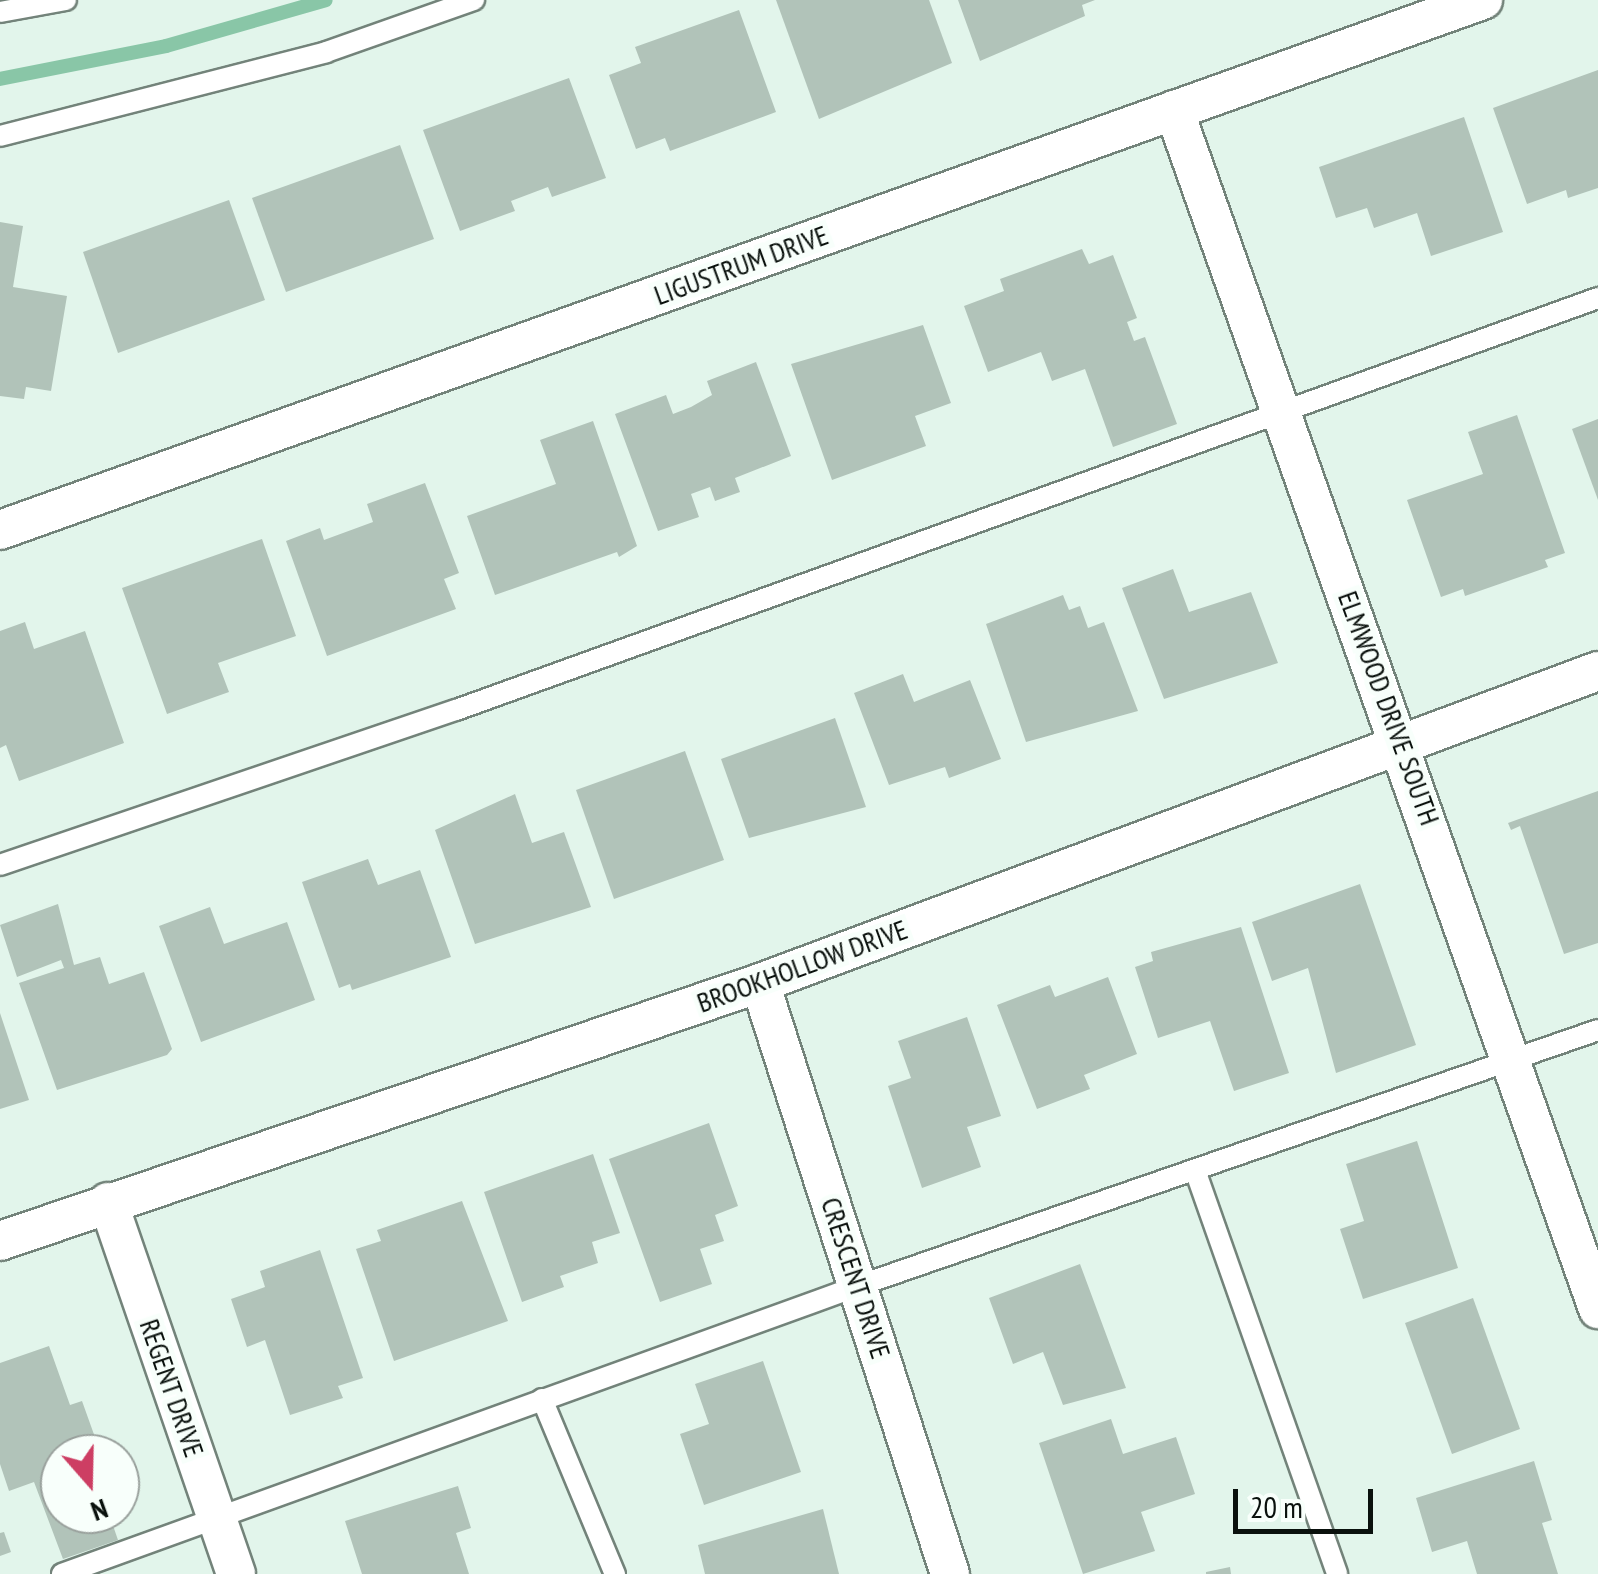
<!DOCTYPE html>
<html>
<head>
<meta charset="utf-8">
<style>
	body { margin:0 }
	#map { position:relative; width:1598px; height:1574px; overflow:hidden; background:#e2f5eb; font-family:"PT Sans Narrow",sans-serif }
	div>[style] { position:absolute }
	.stream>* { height:14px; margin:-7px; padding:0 7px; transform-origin:7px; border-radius:7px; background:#89c6a7 }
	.building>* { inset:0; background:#b1c3b9 }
	.roads { filter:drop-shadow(2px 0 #73837a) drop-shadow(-2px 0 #73837a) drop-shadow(0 2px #73837a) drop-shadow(0 -2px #73837a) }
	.lane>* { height:20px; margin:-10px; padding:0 10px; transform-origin:10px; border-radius:10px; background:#fff }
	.street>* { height:38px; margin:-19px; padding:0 19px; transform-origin:19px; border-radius:19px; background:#fff }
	span { translate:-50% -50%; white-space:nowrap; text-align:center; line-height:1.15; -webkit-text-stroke:10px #f8fffb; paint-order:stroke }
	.street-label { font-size:28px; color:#0a110d }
	.north { position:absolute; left:40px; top:1434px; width:100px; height:100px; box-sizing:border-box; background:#f8fffb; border:2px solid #99a09c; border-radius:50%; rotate:160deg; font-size:28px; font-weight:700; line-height:40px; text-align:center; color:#0a110d }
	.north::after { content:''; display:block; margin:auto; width:35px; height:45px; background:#cd3e63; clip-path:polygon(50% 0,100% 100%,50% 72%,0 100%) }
	.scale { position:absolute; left:1233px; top:1489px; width:140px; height:45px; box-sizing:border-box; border:5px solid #0a110d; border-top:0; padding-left:12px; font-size:30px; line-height:35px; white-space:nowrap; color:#0a110d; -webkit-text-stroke:8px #f8fffb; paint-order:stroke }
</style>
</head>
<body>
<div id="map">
	<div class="stream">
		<i style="left:0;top:79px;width:169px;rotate:-11.2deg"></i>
		<i style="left:166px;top:46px;width:166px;rotate:-16deg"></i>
	</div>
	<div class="building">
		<i style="clip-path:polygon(776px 0,929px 0,952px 63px,819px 119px)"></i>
		<i style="clip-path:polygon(958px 0,1095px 0,1082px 5px,1085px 16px,980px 61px)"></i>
		<i style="clip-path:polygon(739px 10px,776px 112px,670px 151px,665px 138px,636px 149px,609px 75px,641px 63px,635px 47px)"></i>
		<i style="clip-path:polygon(1598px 70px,1598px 188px,1568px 198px,1566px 190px,1527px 204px,1493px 108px)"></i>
		<i style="clip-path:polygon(569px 78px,606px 178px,552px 197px,548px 187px,511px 201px,515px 211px,460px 231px,423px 130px)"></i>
		<i style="clip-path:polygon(1464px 117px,1503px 232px,1431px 256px,1417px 213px,1374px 228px,1367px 208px,1336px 218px,1319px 167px)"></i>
		<i style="clip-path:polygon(400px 145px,434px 239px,286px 292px,252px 198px)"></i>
		<i style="clip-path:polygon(229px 200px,265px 300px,118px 353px,83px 252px)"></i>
		<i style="clip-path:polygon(0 222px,23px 226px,13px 287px,67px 296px,51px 391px,26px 387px,24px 399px,0 396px)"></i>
		<i style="clip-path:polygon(1082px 249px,1089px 264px,1113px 255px,1137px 318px,1127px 322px,1134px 341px,1145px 337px,1177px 424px,1113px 447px,1085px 369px,1052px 381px,1041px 352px,988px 372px,964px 306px,1004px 291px,1000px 279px)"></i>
		<i style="clip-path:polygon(923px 325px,951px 403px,915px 416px,926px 446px,832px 480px,791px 364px)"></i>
		<i style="clip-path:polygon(756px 362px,791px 456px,735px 478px,740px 492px,715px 501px,710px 487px,691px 494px,699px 517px,658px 531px,615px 414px,666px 395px,673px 414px,691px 407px,712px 395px,707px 381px)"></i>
		<i style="clip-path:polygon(1517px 415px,1565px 553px,1545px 560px,1548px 567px,1465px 596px,1463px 589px,1441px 597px,1407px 500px,1483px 474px,1468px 432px)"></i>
		<i style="clip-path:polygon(1598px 419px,1598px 500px,1572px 429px)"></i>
		<i style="clip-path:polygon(593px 421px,637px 546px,619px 557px,617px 552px,495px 595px,467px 516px,556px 484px,540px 440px)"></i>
		<i style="clip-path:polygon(425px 483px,459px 573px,444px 579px,456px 609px,327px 656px,286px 541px,320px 528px,324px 540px,373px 522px,367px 504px)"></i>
		<i style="clip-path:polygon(262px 539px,296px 636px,218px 663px,229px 692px,167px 714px,122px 588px)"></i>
		<i style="clip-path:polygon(1173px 569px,1189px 612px,1251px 592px,1278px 663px,1164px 699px,1122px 588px)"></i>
		<i style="clip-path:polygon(1063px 595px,1069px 610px,1080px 606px,1088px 628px,1104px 622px,1138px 711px,1026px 742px,986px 624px)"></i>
		<i style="clip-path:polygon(25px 622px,34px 649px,85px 631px,124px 743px,19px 781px,6px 745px,0 748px,0 631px)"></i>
		<i style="clip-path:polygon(903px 674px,914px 702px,970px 680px,1001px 759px,949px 778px,945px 767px,889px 785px,854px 693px)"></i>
		<i style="clip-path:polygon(835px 718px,866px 807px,749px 838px,721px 759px)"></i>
		<i style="clip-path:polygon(685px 751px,724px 860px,614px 899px,576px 790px)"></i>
		<i style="clip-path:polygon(1598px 791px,1598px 943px,1564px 954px,1520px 826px,1511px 830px,1508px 823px)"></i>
		<i style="clip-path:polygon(515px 794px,532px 843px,564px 832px,591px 907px,475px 944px,435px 830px)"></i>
		<i style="clip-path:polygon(368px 859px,378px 885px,420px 870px,451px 957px,352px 990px,350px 984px,339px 988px,302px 882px)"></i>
		<i style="clip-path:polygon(1360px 884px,1416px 1045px,1336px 1073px,1308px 968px,1272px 981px,1252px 922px)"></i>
		<i style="clip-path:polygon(58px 904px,74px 965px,100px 957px,109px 984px,144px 972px,172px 1049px,167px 1055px,57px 1090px,19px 983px,64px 968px,61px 960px,17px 977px,0 925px)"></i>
		<i style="clip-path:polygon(210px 907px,224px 944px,287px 922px,315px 1000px,201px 1042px,159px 926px)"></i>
		<i style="clip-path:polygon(1241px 927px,1289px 1073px,1234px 1091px,1210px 1021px,1158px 1038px,1135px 967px,1153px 961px,1151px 952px)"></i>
		<i style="clip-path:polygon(1108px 977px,1137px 1054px,1084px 1075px,1090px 1089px,1037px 1109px,997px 1005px,1050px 985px,1055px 997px)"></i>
		<i style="clip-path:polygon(0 1013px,29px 1100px,0 1109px)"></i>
		<i style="clip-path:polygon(967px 1017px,1001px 1116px,967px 1127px,981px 1167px,922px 1188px,888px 1086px,911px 1078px,898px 1041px)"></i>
		<i style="clip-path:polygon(709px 1123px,738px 1206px,715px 1215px,724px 1241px,700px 1249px,712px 1284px,660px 1302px,609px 1159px)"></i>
		<i style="clip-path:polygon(1417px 1141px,1458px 1268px,1363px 1299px,1340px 1229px,1364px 1221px,1346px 1164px)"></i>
		<i style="clip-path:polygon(593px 1154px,620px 1233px,592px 1242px,598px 1263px,560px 1276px,564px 1287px,522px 1302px,484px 1192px)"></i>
		<i style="clip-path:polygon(462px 1201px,508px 1321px,394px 1361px,356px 1249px,381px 1241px,377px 1230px)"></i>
		<i style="clip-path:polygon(320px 1250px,363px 1378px,338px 1386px,343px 1398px,290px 1415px,265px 1340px,247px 1347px,231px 1299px,265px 1287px,260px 1271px)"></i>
		<i style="clip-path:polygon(1080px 1264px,1126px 1388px,1063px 1405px,1043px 1352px,1013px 1364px,989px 1298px)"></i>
		<i style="clip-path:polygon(1473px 1298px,1520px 1429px,1452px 1454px,1405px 1323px)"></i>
		<i style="clip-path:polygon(49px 1346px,70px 1405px,82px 1401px,101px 1454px,60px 1454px,60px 1514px,109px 1514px,118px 1540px,63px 1559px,34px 1482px,9px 1491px,0 1464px,0 1363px)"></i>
		<i style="clip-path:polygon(763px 1361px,801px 1472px,704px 1505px,680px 1434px,709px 1424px,695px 1384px)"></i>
		<i style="clip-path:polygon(1111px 1419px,1123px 1454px,1176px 1437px,1195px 1494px,1141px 1512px,1155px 1551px,1083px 1574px,1039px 1443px)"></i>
		<i style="clip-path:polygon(1534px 1461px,1552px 1520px,1542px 1523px,1558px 1574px,1477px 1574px,1467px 1541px,1432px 1552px,1416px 1498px)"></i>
		<i style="clip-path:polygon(458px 1486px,471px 1528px,456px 1533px,469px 1574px,362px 1574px,345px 1521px)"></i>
		<i style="clip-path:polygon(823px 1509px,839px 1574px,705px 1574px,698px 1545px)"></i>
		<i style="clip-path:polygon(4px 1532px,11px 1552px,0 1556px,0 1533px)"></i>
		<i style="clip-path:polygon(1230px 1567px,1231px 1574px,1206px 1574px,1206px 1572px)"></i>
	</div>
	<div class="roads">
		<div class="lane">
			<i style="left:0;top:12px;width:67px;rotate:-10.3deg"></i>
			<i style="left:0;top:136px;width:337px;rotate:-14.4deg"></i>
			<i style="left:326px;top:52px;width:157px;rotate:-19.4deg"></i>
			<i style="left:0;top:865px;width:482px;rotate:-18.8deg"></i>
			<i style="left:456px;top:710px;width:1214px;rotate:-19.84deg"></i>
			<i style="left:1195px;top:1170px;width:428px;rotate:70.6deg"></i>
			<i style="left:542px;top:1399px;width:190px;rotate:67.4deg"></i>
			<i style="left:62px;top:1574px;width:846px;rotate:-19.89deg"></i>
			<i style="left:858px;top:1286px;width:783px;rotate:-19.08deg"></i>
		</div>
		<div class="street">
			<i style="left:1174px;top:110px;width:1272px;rotate:70.52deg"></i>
			<i style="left:0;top:530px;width:1575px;rotate:-19.67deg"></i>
			<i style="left:760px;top:983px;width:621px;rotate:72.18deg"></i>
			<i style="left:108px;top:1202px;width:393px;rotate:71deg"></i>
			<i style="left:0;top:1241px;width:803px;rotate:-18.75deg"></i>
			<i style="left:760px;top:983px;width:894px;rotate:-20.42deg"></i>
		</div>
	</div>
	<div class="street-label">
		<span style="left:741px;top:265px;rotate:-20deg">LIGUSTRUM DRIVE</span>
		<span style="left:1389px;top:708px;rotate:70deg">ELMWOOD DRIVE SOUTH</span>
		<span style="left:802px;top:966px;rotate:-20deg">BROOKHOLLOW DRIVE</span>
		<span style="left:856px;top:1278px;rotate:72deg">CRESCENT DRIVE</span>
		<span style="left:172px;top:1388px;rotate:71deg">REGENT DRIVE</span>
	</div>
	<div class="north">N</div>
	<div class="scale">20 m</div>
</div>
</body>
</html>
